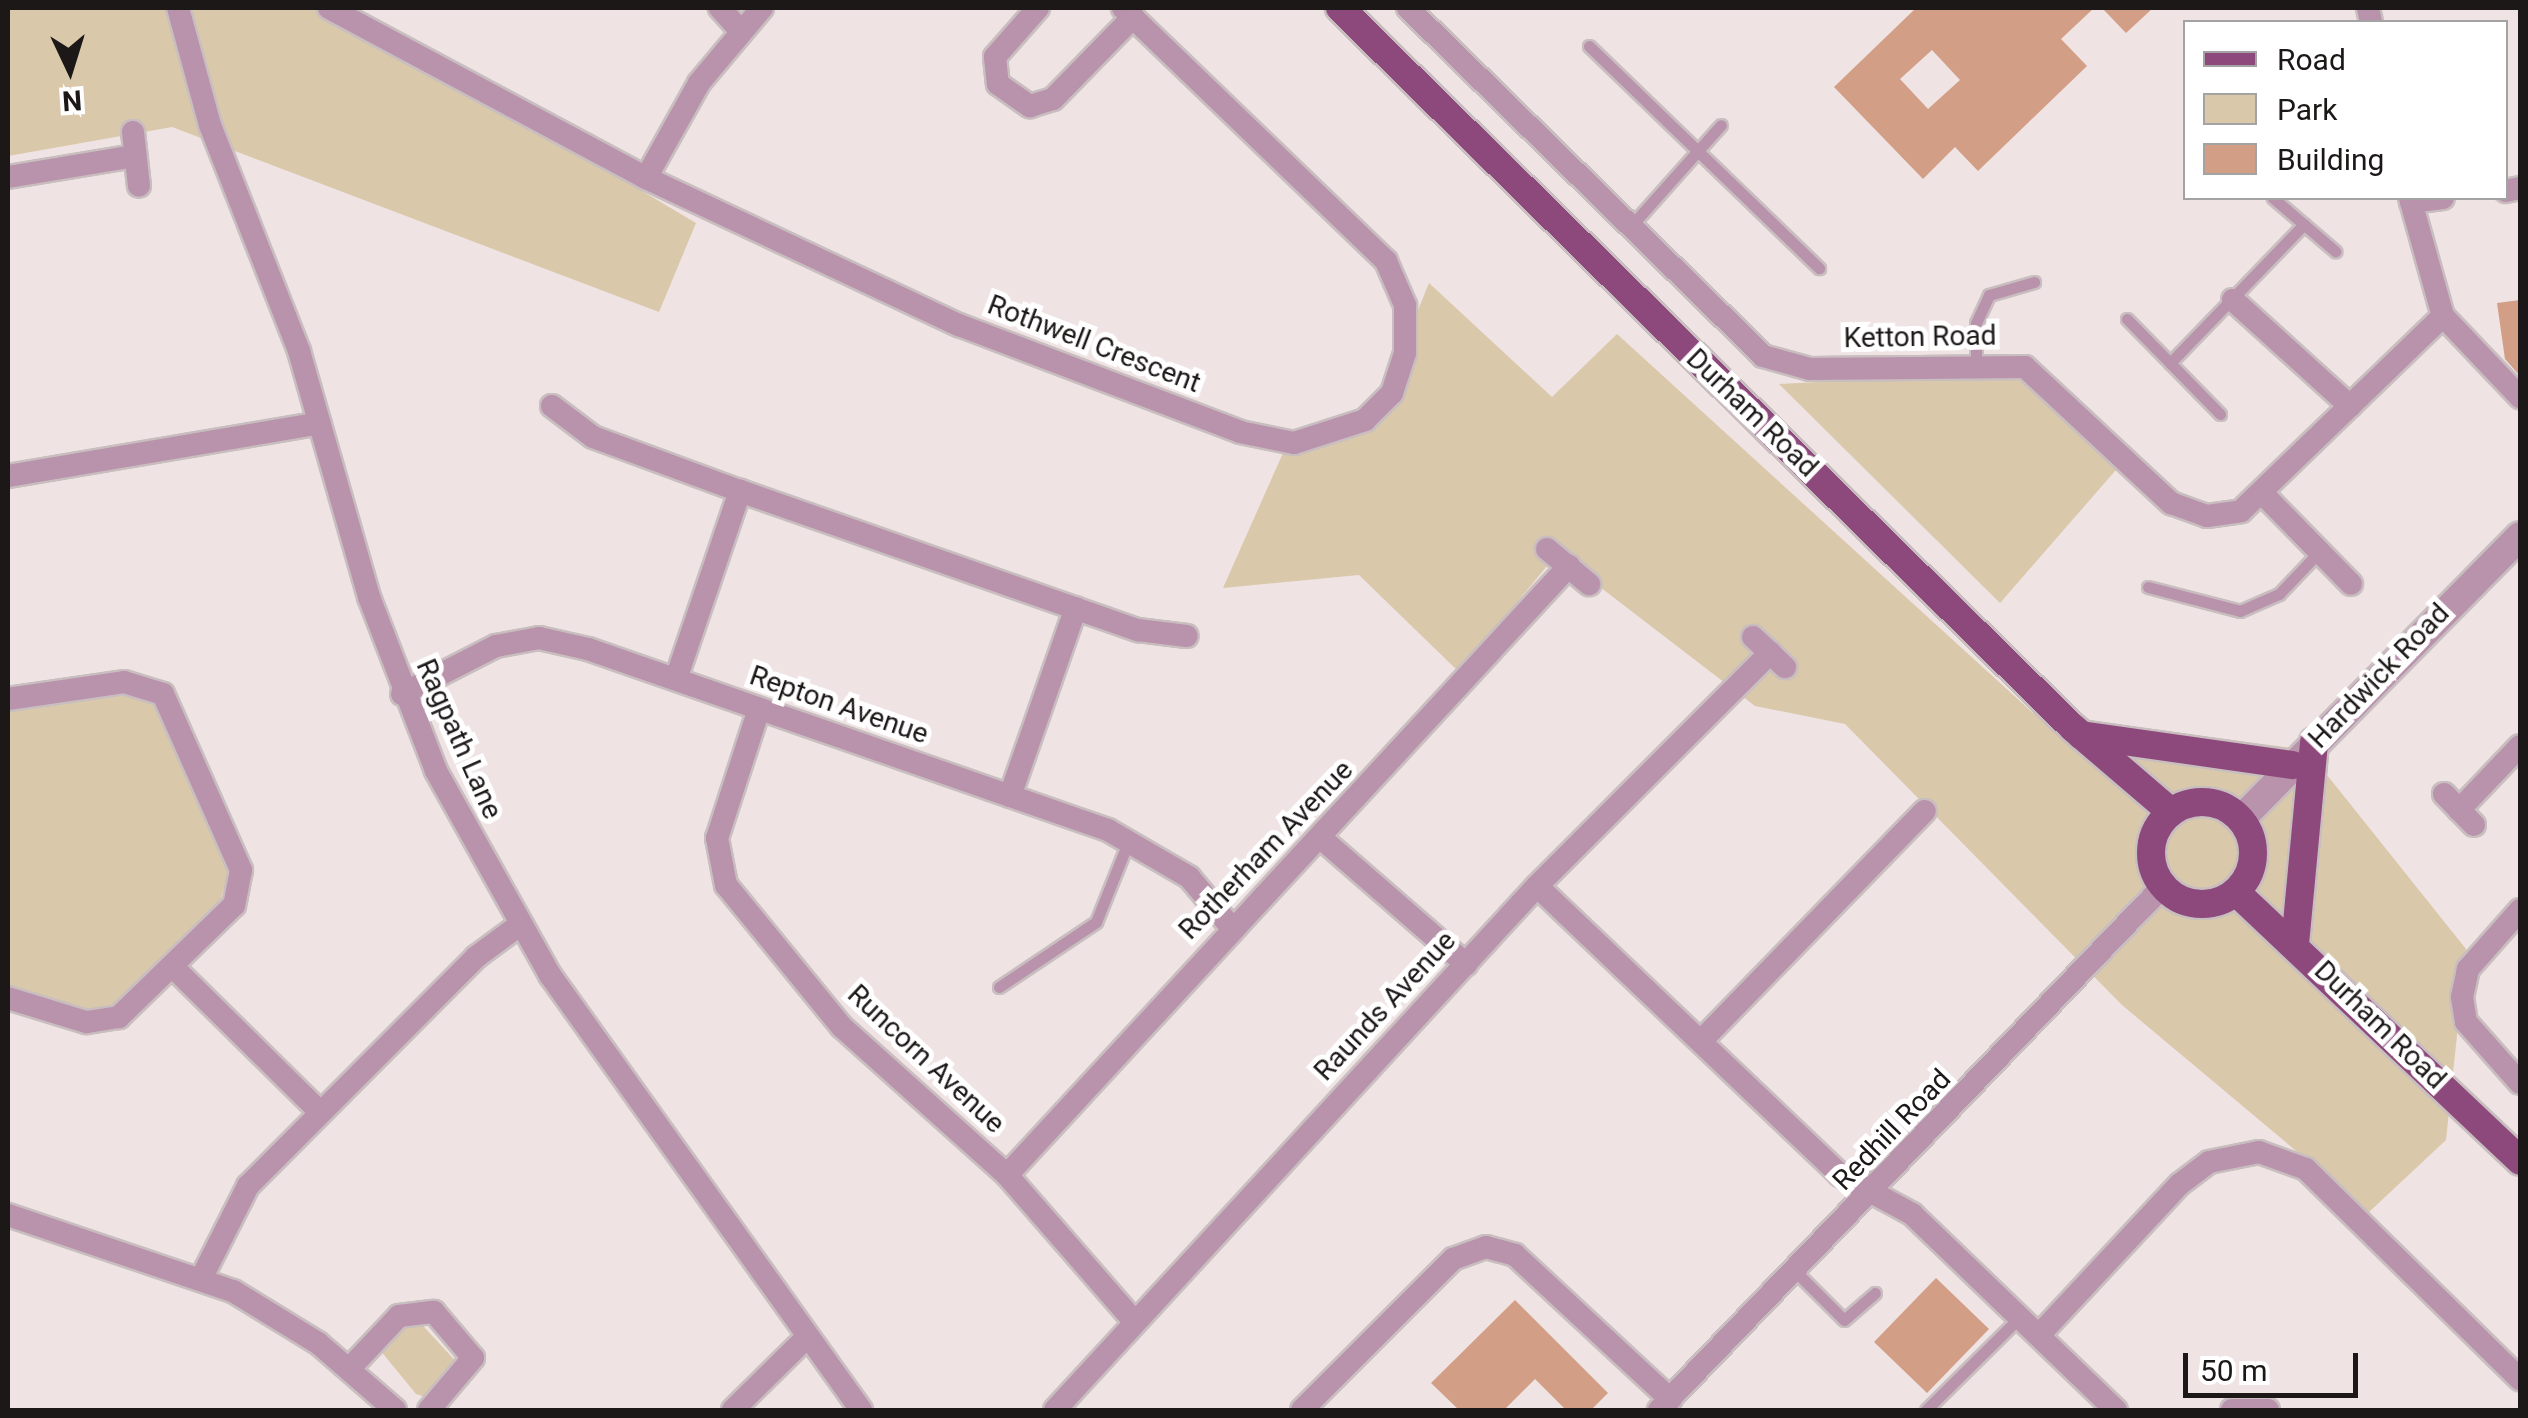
<!DOCTYPE html>
<html>
<head>
<meta charset="utf-8">
<style>
	body { margin:0 }
	#map { position:relative; width:2528px; height:1418px; overflow:hidden; background:#efe3e4; font-family:Roboto,sans-serif }
	div>[style] { position:absolute }
	.green>* { inset:0; background:#d9c8aa }
	.building>* { inset:0; background:#d29e85 }
	.roads { filter:drop-shadow(2px 0 #c9bebf) drop-shadow(-2px 0 #c9bebf) drop-shadow(0 2px #c9bebf) drop-shadow(0 -2px #c9bebf) }
	.service>* { height:11px; margin:-5.5px; padding:0 5.5px; transform-origin:5.5px; border-radius:5.5px; background:#b992ac }
	.minor>* { height:22px; margin:-11px; padding:0 11px; transform-origin:11px; border-radius:11px; background:#b992ac }
	.tertiary>* { height:28px; margin:-14px; padding:0 14px; transform-origin:14px; border-radius:14px; background:#b992ac }
	.primary>* { height:28px; margin:-14px; padding:0 14px; transform-origin:14px; border-radius:14px; background:#8d497b }
	.primary>.ring { margin:-14px; padding:0; box-sizing:content-box; background:none; border:28px solid #8d497b; border-radius:50% }
	span { translate:-50% -50%; white-space:nowrap; text-align:center; line-height:1.15; -webkit-text-stroke:10px #fff; paint-order:stroke }
	.street-label { font-size:28px; color:#1c1818 }
	.frame { position:absolute; inset:0; border:10px solid #1c1818; pointer-events:none }
	.legend { position:absolute; left:2183px; top:20px; width:325px; height:180px; box-sizing:border-box; background:#fff; border:2px solid #a4a3a3; margin:0; padding:12px 18px; list-style:none; font-size:30px; color:#1c1818 }
	.legend li { display:flex; align-items:center; gap:20px; height:50px }
	.legend b { width:50px; border:2px solid #a4a3a3 }
	.north { position:absolute; left:20px; top:20px; width:100px; height:100px; -webkit-text-stroke:8px #fff; paint-order:stroke; rotate:176deg; font-size:28px; font-weight:700; line-height:40px; text-align:center; color:#1c1818 }
	.north::after { content:''; display:block; margin:auto; width:35px; height:45px; background:#1c1818; clip-path:polygon(50% 0,100% 100%,50% 72%,0 100%) }
	.scale { position:absolute; left:2183px; top:1353px; width:175px; height:45px; box-sizing:border-box; border:5px solid #1c1818; border-top:0; padding-left:12px; font-size:30px; line-height:35px; white-space:nowrap; color:#1c1818; -webkit-text-stroke:8px #fff; paint-order:stroke }
</style>
</head>
<body>
<div id="map">
	<div class="green">
		<i style="clip-path:polygon(8px 8px,333px 8px,696px 223px,659px 312px,172px 127px,8px 156px)"></i>
		<i style="clip-path:polygon(1429px 283px,1552px 397px,1617px 334px,2033px 713px,2307px 750px,2466px 949px,2446px 1140px,2369px 1212px,2122px 1005px,1845px 724px,1755px 706px,1557px 554px,1459px 672px,1359px 575px,1223px 588px,1287px 444px,1373px 421px)"></i>
		<i style="clip-path:polygon(2015px 372px,2122px 463px,2000px 603px,1779px 384px)"></i>
		<i style="clip-path:polygon(117px 692px,153px 699px,170px 718px,229px 871px,218px 909px,118px 1010px,92px 1014px,8px 987px,8px 709px)"></i>
		<i style="clip-path:polygon(414px 1316px,461px 1367px,431px 1399px,416px 1394px,380px 1350px)"></i>
	</div>
	<div class="building">
		<i style="clip-path:polygon(evenodd,1916px 8px,2094px 8px,2061px 39px,2087px 66px,1978px 171px,1955px 147px,1923px 179px,1834px 87px,1916px 8px,1932px 50px,1960px 80px,1928px 109px,1900px 79px,1932px 50px)"></i>
		<i style="clip-path:polygon(2102px 8px,2153px 8px,2126px 33px)"></i>
		<i style="clip-path:polygon(2520px 300px,2520px 376px,2505px 359px,2497px 303px)"></i>
		<i style="clip-path:polygon(1936px 1278px,1989px 1329px,1927px 1393px,1874px 1342px)"></i>
		<i style="clip-path:polygon(1515px 1300px,1608px 1393px,1591px 1410px,1566px 1410px,1535px 1379px,1504px 1410px,1459px 1410px,1431px 1383px)"></i>
	</div>
	<div class="roads">
		<div class="service">
			<i style="left:1589px;top:46px;width:320px;rotate:44deg"></i>
			<i style="left:2273px;top:198px;width:82px;rotate:40.5deg"></i>
			<i style="left:1631px;top:226px;width:135px;rotate:-48.3deg"></i>
			<i style="left:2127px;top:319px;width:133px;rotate:45.6deg"></i>
			<i style="left:2170px;top:363px;width:193px;rotate:-46deg"></i>
			<i style="left:1976px;top:365px;width:42px;rotate:-90deg"></i>
			<i style="left:1976px;top:323px;width:31px;rotate:-65deg"></i>
			<i style="left:1989px;top:295px;width:47px;rotate:-16.1deg"></i>
			<i style="left:2148px;top:587px;width:95px;rotate:14.6deg"></i>
			<i style="left:2240px;top:611px;width:43px;rotate:-23.6deg"></i>
			<i style="left:2279px;top:594px;width:58px;rotate:-46.4deg"></i>
			<i style="left:999px;top:987px;width:117px;rotate:-33.8deg"></i>
			<i style="left:1096px;top:922px;width:88px;rotate:-68.1deg"></i>
			<i style="left:1797px;top:1273px;width:66px;rotate:45deg"></i>
			<i style="left:1844px;top:1320px;width:41px;rotate:-41.1deg"></i>
			<i style="left:1926px;top:1410px;width:132px;rotate:-44.7deg"></i>
		</div>
		<div class="minor">
			<i style="left:178px;top:8px;width:121px;rotate:74.7deg"></i>
			<i style="left:210px;top:125px;width:243px;rotate:68.5deg"></i>
			<i style="left:299px;top:351px;width:256px;rotate:74.1deg"></i>
			<i style="left:369px;top:597px;width:186px;rotate:68.9deg"></i>
			<i style="left:436px;top:771px;width:234px;rotate:60.8deg"></i>
			<i style="left:550px;top:975px;width:535px;rotate:54.44deg"></i>
			<i style="left:329px;top:8px;width:360px;rotate:28.2deg"></i>
			<i style="left:646px;top:178px;width:346px;rotate:25.2deg"></i>
			<i style="left:959px;top:325px;width:301px;rotate:20.8deg"></i>
			<i style="left:1240px;top:432px;width:55px;rotate:11.5deg"></i>
			<i style="left:1294px;top:443px;width:75px;rotate:-17.9deg"></i>
			<i style="left:1365px;top:420px;width:38px;rotate:-45deg"></i>
			<i style="left:1392px;top:393px;width:42px;rotate:-72deg"></i>
			<i style="left:1405px;top:353px;width:48px;rotate:-90deg"></i>
			<i style="left:1405px;top:305px;width:48px;rotate:-113.4deg"></i>
			<i style="left:1386px;top:261px;width:365px;rotate:-136.1deg"></i>
			<i style="left:720px;top:8px;width:30px;rotate:48deg"></i>
			<i style="left:1038px;top:8px;width:65px;rotate:131.3deg"></i>
			<i style="left:995px;top:57px;width:27px;rotate:84deg"></i>
			<i style="left:998px;top:84px;width:39px;rotate:35deg"></i>
			<i style="left:1030px;top:106px;width:24px;rotate:-17deg"></i>
			<i style="left:1053px;top:99px;width:115px;rotate:-45.7deg"></i>
			<i style="left:1408px;top:8px;width:497px;rotate:44.4deg"></i>
			<i style="left:1763px;top:356px;width:49px;rotate:15.5deg"></i>
			<i style="left:1810px;top:369px;width:215px;rotate:-0.5deg"></i>
			<i style="left:2025px;top:367px;width:200px;rotate:43deg"></i>
			<i style="left:2171px;top:503px;width:38px;rotate:20deg"></i>
			<i style="left:2207px;top:516px;width:34px;rotate:-8deg"></i>
			<i style="left:2241px;top:511px;width:281px;rotate:-44deg"></i>
			<i style="left:2368px;top:8px;width:14px;rotate:78deg"></i>
			<i style="left:133px;top:132px;width:54px;rotate:83.7deg"></i>
			<i style="left:8px;top:177px;width:129px;rotate:-9.4deg"></i>
			<i style="left:646px;top:178px;width:109px;rotate:-60.8deg"></i>
			<i style="left:699px;top:83px;width:98px;rotate:-50deg"></i>
			<i style="left:2506px;top:191px;width:14px;rotate:-12deg"></i>
			<i style="left:2410px;top:198px;width:123px;rotate:74.4deg"></i>
			<i style="left:2443px;top:316px;width:112px;rotate:46.5deg"></i>
			<i style="left:2411px;top:202px;width:32px;rotate:-7deg"></i>
			<i style="left:2233px;top:300px;width:158px;rotate:42.2deg"></i>
			<i style="left:552px;top:406px;width:51px;rotate:37.1deg"></i>
			<i style="left:593px;top:437px;width:157px;rotate:20.2deg"></i>
			<i style="left:740px;top:491px;width:422px;rotate:19.3deg"></i>
			<i style="left:1138px;top:630px;width:49px;rotate:7deg"></i>
			<i style="left:8px;top:476px;width:316px;rotate:-9.6deg"></i>
			<i style="left:2262px;top:493px;width:127px;rotate:45.6deg"></i>
			<i style="left:1547px;top:549px;width:55px;rotate:39.8deg"></i>
			<i style="left:1753px;top:637px;width:44px;rotate:43.2deg"></i>
			<i style="left:676px;top:679px;width:199px;rotate:-71.2deg"></i>
			<i style="left:402px;top:694px;width:106px;rotate:-27.1deg"></i>
			<i style="left:496px;top:646px;width:44px;rotate:-10.5deg"></i>
			<i style="left:539px;top:638px;width:50px;rotate:12.7deg"></i>
			<i style="left:588px;top:649px;width:551px;rotate:19.19deg"></i>
			<i style="left:1108px;top:830px;width:94px;rotate:30.1deg"></i>
			<i style="left:1189px;top:877px;width:65px;rotate:50deg"></i>
			<i style="left:8px;top:699px;width:117px;rotate:-8.3deg"></i>
			<i style="left:124px;top:682px;width:41px;rotate:17.1deg"></i>
			<i style="left:163px;top:694px;width:193px;rotate:66.1deg"></i>
			<i style="left:241px;top:870px;width:36px;rotate:101deg"></i>
			<i style="left:234px;top:905px;width:161px;rotate:135.8deg"></i>
			<i style="left:119px;top:1017px;width:33px;rotate:171deg"></i>
			<i style="left:86px;top:1022px;width:82px;rotate:-162.9deg"></i>
			<i style="left:759px;top:709px;width:136px;rotate:108deg"></i>
			<i style="left:717px;top:838px;width:48px;rotate:79.2deg"></i>
			<i style="left:726px;top:885px;width:183px;rotate:50.8deg"></i>
			<i style="left:842px;top:1027px;width:222px;rotate:41.9deg"></i>
			<i style="left:1007px;top:1175px;width:192px;rotate:49deg"></i>
			<i style="left:2444px;top:794px;width:43px;rotate:45.9deg"></i>
			<i style="left:1010px;top:796px;width:199px;rotate:-70.7deg"></i>
			<i style="left:2459px;top:810px;width:88px;rotate:-46.4deg"></i>
			<i style="left:1322px;top:839px;width:191px;rotate:41deg"></i>
			<i style="left:1537px;top:886px;width:419px;rotate:43.6deg"></i>
			<i style="left:1840px;top:1175px;width:82px;rotate:28.4deg"></i>
			<i style="left:1912px;top:1214px;width:283px;rotate:43.9deg"></i>
			<i style="left:2520px;top:910px;width:79px;rotate:131.4deg"></i>
			<i style="left:2468px;top:969px;width:29px;rotate:102deg"></i>
			<i style="left:2462px;top:997px;width:25px;rotate:81deg"></i>
			<i style="left:2466px;top:1022px;width:81px;rotate:48.5deg"></i>
			<i style="left:175px;top:969px;width:204px;rotate:44.6deg"></i>
			<i style="left:1703px;top:1039px;width:318px;rotate:-45.8deg"></i>
			<i style="left:1007px;top:1175px;width:829px;rotate:-47.3deg"></i>
			<i style="left:8px;top:1215px;width:237px;rotate:18.7deg"></i>
			<i style="left:233px;top:1291px;width:100px;rotate:31.5deg"></i>
			<i style="left:318px;top:1343px;width:102px;rotate:41deg"></i>
			<i style="left:202px;top:1277px;width:102px;rotate:-63.2deg"></i>
			<i style="left:248px;top:1186px;width:323px;rotate:-45.1deg"></i>
			<i style="left:476px;top:957px;width:52px;rotate:-36.4deg"></i>
			<i style="left:2040px;top:1334px;width:205px;rotate:-47deg"></i>
			<i style="left:2180px;top:1184px;width:36px;rotate:-37deg"></i>
			<i style="left:2209px;top:1162px;width:51px;rotate:-11.3deg"></i>
			<i style="left:2259px;top:1152px;width:50px;rotate:19.9deg"></i>
			<i style="left:2306px;top:1169px;width:300px;rotate:44.5deg"></i>
			<i style="left:350px;top:1368px;width:71px;rotate:-46.7deg"></i>
			<i style="left:399px;top:1316px;width:35px;rotate:-7deg"></i>
			<i style="left:434px;top:1312px;width:60px;rotate:49.7deg"></i>
			<i style="left:473px;top:1358px;width:68px;rotate:130.2deg"></i>
			<i style="left:733px;top:1410px;width:105px;rotate:-44.6deg"></i>
			<i style="left:1055px;top:1410px;width:712px;rotate:-47.39deg"></i>
			<i style="left:1537px;top:886px;width:330px;rotate:-45deg"></i>
			<i style="left:1302px;top:1410px;width:214px;rotate:-45deg"></i>
			<i style="left:1453px;top:1259px;width:35px;rotate:-20deg"></i>
			<i style="left:1486px;top:1247px;width:30px;rotate:15deg"></i>
			<i style="left:1515px;top:1255px;width:212px;rotate:42.9deg"></i>
			<i style="left:1659px;top:1410px;width:727px;rotate:-46.11deg"></i>
			<i style="left:2232px;top:1410px;width:36px"></i>
		</div>
		<div class="tertiary">
			<i style="left:2241px;top:819px;width:397px;rotate:-45.4deg"></i>
		</div>
		<div class="primary">
			<i style="left:1340px;top:8px;width:1026px;rotate:44.49deg"></i>
			<i style="left:2072px;top:727px;width:130px;rotate:40.6deg"></i>
			<i style="left:2081px;top:735px;width:214px;rotate:8.1deg"></i>
			<i class="ring" style="left:2151px;top:802px;width:74px;height:74px"></i>
			<i style="left:2236px;top:892px;width:391px;rotate:43.4deg"></i>
			<i style="left:2295px;top:944px;width:203px;rotate:-84.6deg"></i>
		</div>
	</div>
	<div class="street-label">
		<span style="left:1920px;top:337px;rotate:-1deg">Ketton Road</span>
		<span style="left:1094px;top:344px;rotate:21deg">Rothwell Crescent</span>
		<span style="left:1752px;top:413px;rotate:44deg">Durham Road</span>
		<span style="left:2379px;top:676px;rotate:-46deg">Hardwick Road</span>
		<span style="left:839px;top:705px;rotate:19deg">Repton Avenue</span>
		<span style="left:459px;top:739px;rotate:66deg">Ragpath Lane</span>
		<span style="left:1266px;top:850px;rotate:-46deg">Rotherham Avenue</span>
		<span style="left:1385px;top:1006px;rotate:-47deg">Raunds Avenue</span>
		<span style="left:2380px;top:1025px;rotate:44deg">Durham Road</span>
		<span style="left:926px;top:1059px;rotate:43deg">Runcorn Avenue</span>
		<span style="left:1892px;top:1130px;rotate:-46deg">Redhill Road</span>
	</div>
	<div class="frame"></div>
	<ul class="legend">
	<li><b style="height:12px;background:#8d497b"></b>Road</li>
	<li><b style="height:28px;background:#d9c8aa"></b>Park</li>
	<li><b style="height:28px;background:#d29e85"></b>Building</li>
	</ul>
	<div class="north">N</div>
	<div class="scale">50 m</div>
</div>
</body>
</html>
